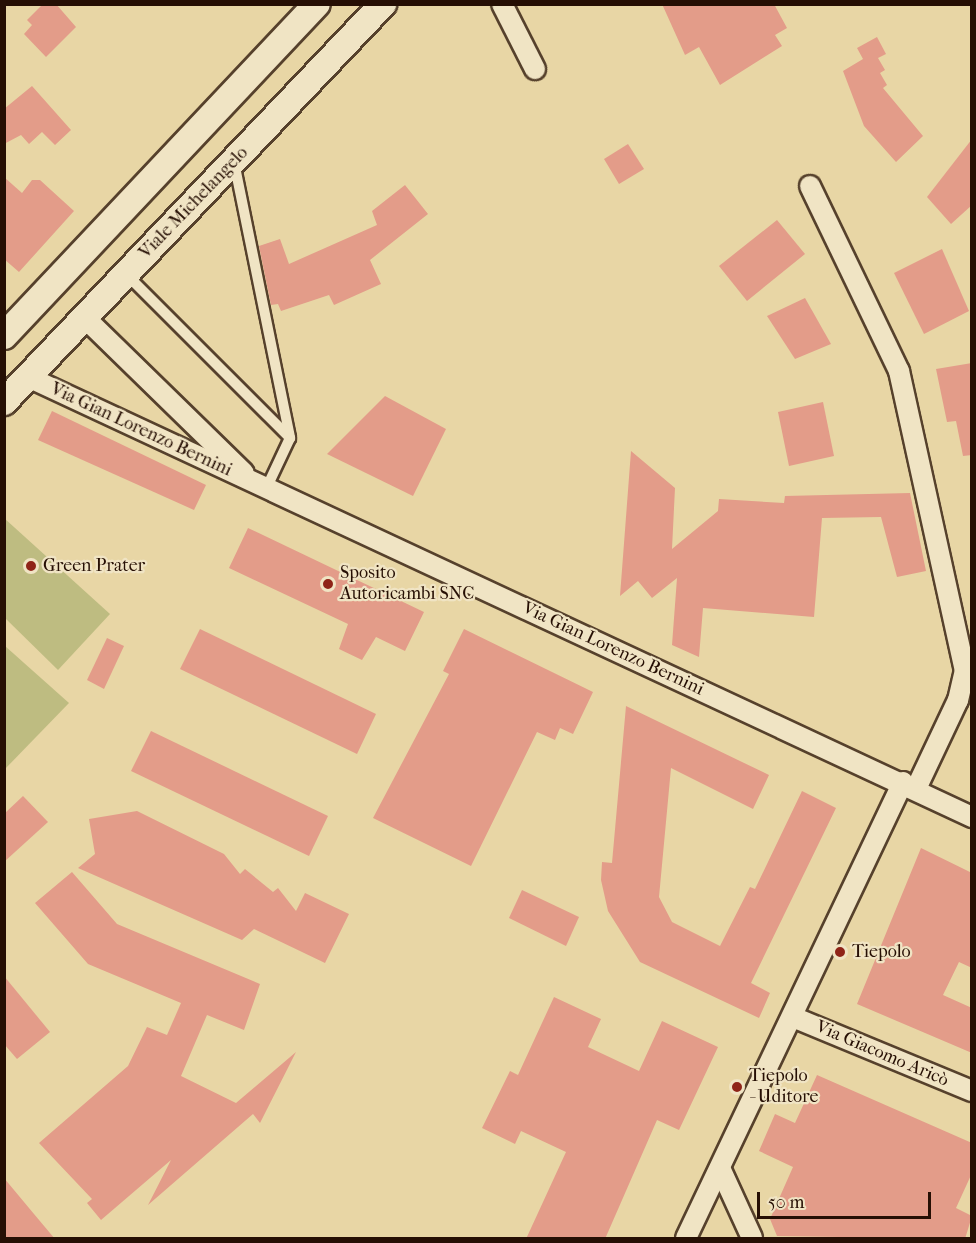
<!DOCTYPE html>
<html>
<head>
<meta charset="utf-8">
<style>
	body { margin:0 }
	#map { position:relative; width:976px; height:1243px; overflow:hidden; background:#e8d6a5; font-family:"IM FELL French Canon",serif }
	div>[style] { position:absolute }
	.green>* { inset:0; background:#bebc81 }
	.building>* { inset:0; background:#e39c89 }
	.roads { filter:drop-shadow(2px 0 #56412c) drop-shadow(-2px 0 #56412c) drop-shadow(0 2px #56412c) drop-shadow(0 -2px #56412c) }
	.service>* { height:10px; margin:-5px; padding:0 5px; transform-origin:5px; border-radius:5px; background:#f0e4c4 }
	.minor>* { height:20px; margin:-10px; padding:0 10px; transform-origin:10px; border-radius:10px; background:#f0e4c4 }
	.tertiary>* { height:26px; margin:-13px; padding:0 13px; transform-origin:13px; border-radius:13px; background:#f0e4c4 }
	.dots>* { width:16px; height:16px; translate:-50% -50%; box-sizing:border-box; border:3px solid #f0e4c4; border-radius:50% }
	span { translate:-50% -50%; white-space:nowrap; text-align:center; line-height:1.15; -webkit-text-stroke:4.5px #f0e4c4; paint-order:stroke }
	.street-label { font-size:18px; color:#260f04 }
	.poi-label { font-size:18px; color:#260f04 }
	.left { translate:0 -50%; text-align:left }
	.frame { position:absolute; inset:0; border:6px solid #260f04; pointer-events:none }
	.scale { position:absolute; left:757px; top:1192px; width:174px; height:27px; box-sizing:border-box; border:3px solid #260f04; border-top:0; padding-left:8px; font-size:18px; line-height:21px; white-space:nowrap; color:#260f04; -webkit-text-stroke:4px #f0e4c4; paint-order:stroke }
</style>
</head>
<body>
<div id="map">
	<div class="green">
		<i style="clip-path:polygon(4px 518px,110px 614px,58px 670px,5px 618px)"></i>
		<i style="clip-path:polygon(5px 646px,69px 703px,5px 769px)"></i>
	</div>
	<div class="building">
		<i style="clip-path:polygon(43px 4px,56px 4px,76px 27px,46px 57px,24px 34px,32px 25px,27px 20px)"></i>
		<i style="clip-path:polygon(662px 4px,774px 4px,787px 28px,775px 35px,782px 46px,720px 85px,699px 47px,685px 55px)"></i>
		<i style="clip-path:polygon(877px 37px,886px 54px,878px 58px,885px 70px,880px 73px,887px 85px,883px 88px,923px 136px,896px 162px,864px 126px,843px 71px,863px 59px,857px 48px)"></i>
		<i style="clip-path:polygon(32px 86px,71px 130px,55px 145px,42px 132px,29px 144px,21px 135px,4px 144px,4px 109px)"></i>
		<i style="clip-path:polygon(972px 139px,972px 205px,951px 224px,927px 197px)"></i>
		<i style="clip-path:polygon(628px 144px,644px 169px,619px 184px,604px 159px)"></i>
		<i style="clip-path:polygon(4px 177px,22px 193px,32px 180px,40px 180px,74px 211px,19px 272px,4px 259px)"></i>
		<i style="clip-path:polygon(405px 185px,428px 214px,370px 260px,381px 284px,334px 305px,329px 295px,281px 311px,278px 304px,271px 305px,259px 246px,280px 239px,289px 264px,377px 225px,372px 211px)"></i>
		<i style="clip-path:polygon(777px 220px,805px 254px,747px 301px,719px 266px)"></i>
		<i style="clip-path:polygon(942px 249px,969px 311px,924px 334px,894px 273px)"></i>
		<i style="clip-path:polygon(805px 298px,831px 344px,795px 359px,767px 316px)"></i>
		<i style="clip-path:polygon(972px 363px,972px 455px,963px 456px,956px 421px,947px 422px,936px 369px)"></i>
		<i style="clip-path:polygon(385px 396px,446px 429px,413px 496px,327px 454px)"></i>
		<i style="clip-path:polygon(823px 402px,834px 456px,789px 466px,778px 412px)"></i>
		<i style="clip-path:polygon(52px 411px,206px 485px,194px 510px,38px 440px)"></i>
		<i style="clip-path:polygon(631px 451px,675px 488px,672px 549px,718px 511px,719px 499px,784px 503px,785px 496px,910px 493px,926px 571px,897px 577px,881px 517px,822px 518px,814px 617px,703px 608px,699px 657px,672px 645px,677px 578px,652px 598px,638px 581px,620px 596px)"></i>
		<i style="clip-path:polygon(248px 528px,424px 612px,405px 651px,376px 637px,362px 660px,339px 649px,348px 624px,229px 568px)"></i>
		<i style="clip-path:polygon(200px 629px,376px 714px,357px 754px,180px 669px)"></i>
		<i style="clip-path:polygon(464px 629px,593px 692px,573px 734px,560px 728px,555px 740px,537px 732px,471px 866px,373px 818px,449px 674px,443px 671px)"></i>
		<i style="clip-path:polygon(107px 638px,124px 646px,104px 689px,87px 680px)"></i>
		<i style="clip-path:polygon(626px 706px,769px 775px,753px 809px,671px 768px,659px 897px,672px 922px,720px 946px,750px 887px,755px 889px,802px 791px,836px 808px,751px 983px,770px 993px,759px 1018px,640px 962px,608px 911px,601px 880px,602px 862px,612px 863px)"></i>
		<i style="clip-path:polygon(151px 731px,328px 816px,309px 856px,131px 771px)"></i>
		<i style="clip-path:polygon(23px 796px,48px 822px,4px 862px,4px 814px)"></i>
		<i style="clip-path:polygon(137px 811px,224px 854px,240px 874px,245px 869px,273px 892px,278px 888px,296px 911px,305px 893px,349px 914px,325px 963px,254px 929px,242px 940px,78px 868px,95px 854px,89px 819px)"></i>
		<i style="clip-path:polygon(921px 848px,972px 873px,972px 968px,959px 962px,943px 995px,972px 1008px,972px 1053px,857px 1004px)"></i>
		<i style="clip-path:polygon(72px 872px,117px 924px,260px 984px,244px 1030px,207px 1015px,181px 1076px,236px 1103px,296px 1052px,260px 1123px,253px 1114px,148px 1205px,171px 1160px,101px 1220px,87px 1203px,92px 1199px,39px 1143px,128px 1066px,147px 1027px,167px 1035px,181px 1003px,88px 964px,35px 903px)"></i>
		<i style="clip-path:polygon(522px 890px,579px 917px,566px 946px,509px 918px)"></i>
		<i style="clip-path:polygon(4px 976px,50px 1032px,17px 1059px,4px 1044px)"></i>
		<i style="clip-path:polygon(554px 997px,601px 1019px,588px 1047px,639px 1071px,662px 1021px,718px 1047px,679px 1130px,657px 1120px,605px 1239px,526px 1239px,566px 1152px,521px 1131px,515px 1144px,482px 1128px,510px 1071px,518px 1075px)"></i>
		<i style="clip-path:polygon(817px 1075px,972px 1143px,972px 1173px,956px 1208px,972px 1216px,965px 1239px,777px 1236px,770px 1219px,793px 1167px,759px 1151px,775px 1114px,795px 1123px)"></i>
		<i style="clip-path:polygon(4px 1178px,34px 1214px,55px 1239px,4px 1239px)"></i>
	</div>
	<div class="roads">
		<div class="service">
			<i style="left:234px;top:162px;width:282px;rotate:78.5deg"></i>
			<i style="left:126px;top:274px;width:232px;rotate:45deg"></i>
			<i style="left:290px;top:438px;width:56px;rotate:115.2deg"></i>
		</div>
		<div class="minor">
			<i style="left:502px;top:4px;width:73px;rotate:63.1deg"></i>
			<i style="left:810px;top:186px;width:205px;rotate:64.3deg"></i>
			<i style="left:899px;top:371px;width:306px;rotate:77.6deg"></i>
			<i style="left:965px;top:670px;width:31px;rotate:103deg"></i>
			<i style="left:958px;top:700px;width:98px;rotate:115.3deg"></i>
			<i style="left:84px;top:317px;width:223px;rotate:44.3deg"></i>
			<i style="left:28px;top:377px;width:1042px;rotate:24.99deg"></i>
			<i style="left:793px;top:1017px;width:194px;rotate:22.5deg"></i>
			<i style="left:720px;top:1168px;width:77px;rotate:65.4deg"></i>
			<i style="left:686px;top:1238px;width:505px;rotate:-64.55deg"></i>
		</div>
		<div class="tertiary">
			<i style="left:4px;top:336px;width:456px;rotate:-46.7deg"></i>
			<i style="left:4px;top:402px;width:550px;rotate:-46.4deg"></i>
		</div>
	</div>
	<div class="dots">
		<i style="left:31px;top:566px;background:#8f2418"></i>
		<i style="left:328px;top:584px;background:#8f2418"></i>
		<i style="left:840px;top:952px;background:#8f2418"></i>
		<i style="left:737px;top:1087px;background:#8f2418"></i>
	</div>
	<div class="street-label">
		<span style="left:194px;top:203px;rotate:-46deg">Viale Michelangelo</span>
		<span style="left:141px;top:430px;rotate:25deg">Via Gian Lorenzo Bernini</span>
		<span style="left:613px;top:649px;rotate:25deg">Via Gian Lorenzo Bernini</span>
		<span style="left:882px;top:1054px;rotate:23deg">Via Giacomo Aricò</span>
	</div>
	<div class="poi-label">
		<span class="left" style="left:43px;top:566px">Green Prater</span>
		<span class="left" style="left:340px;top:584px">Sposito<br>Autoricambi SNC</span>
		<span class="left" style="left:852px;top:952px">Tiepolo</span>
		<span class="left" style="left:749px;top:1087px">Tiepolo<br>- Uditore</span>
	</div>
	<div class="frame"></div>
	<div class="scale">50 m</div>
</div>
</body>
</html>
